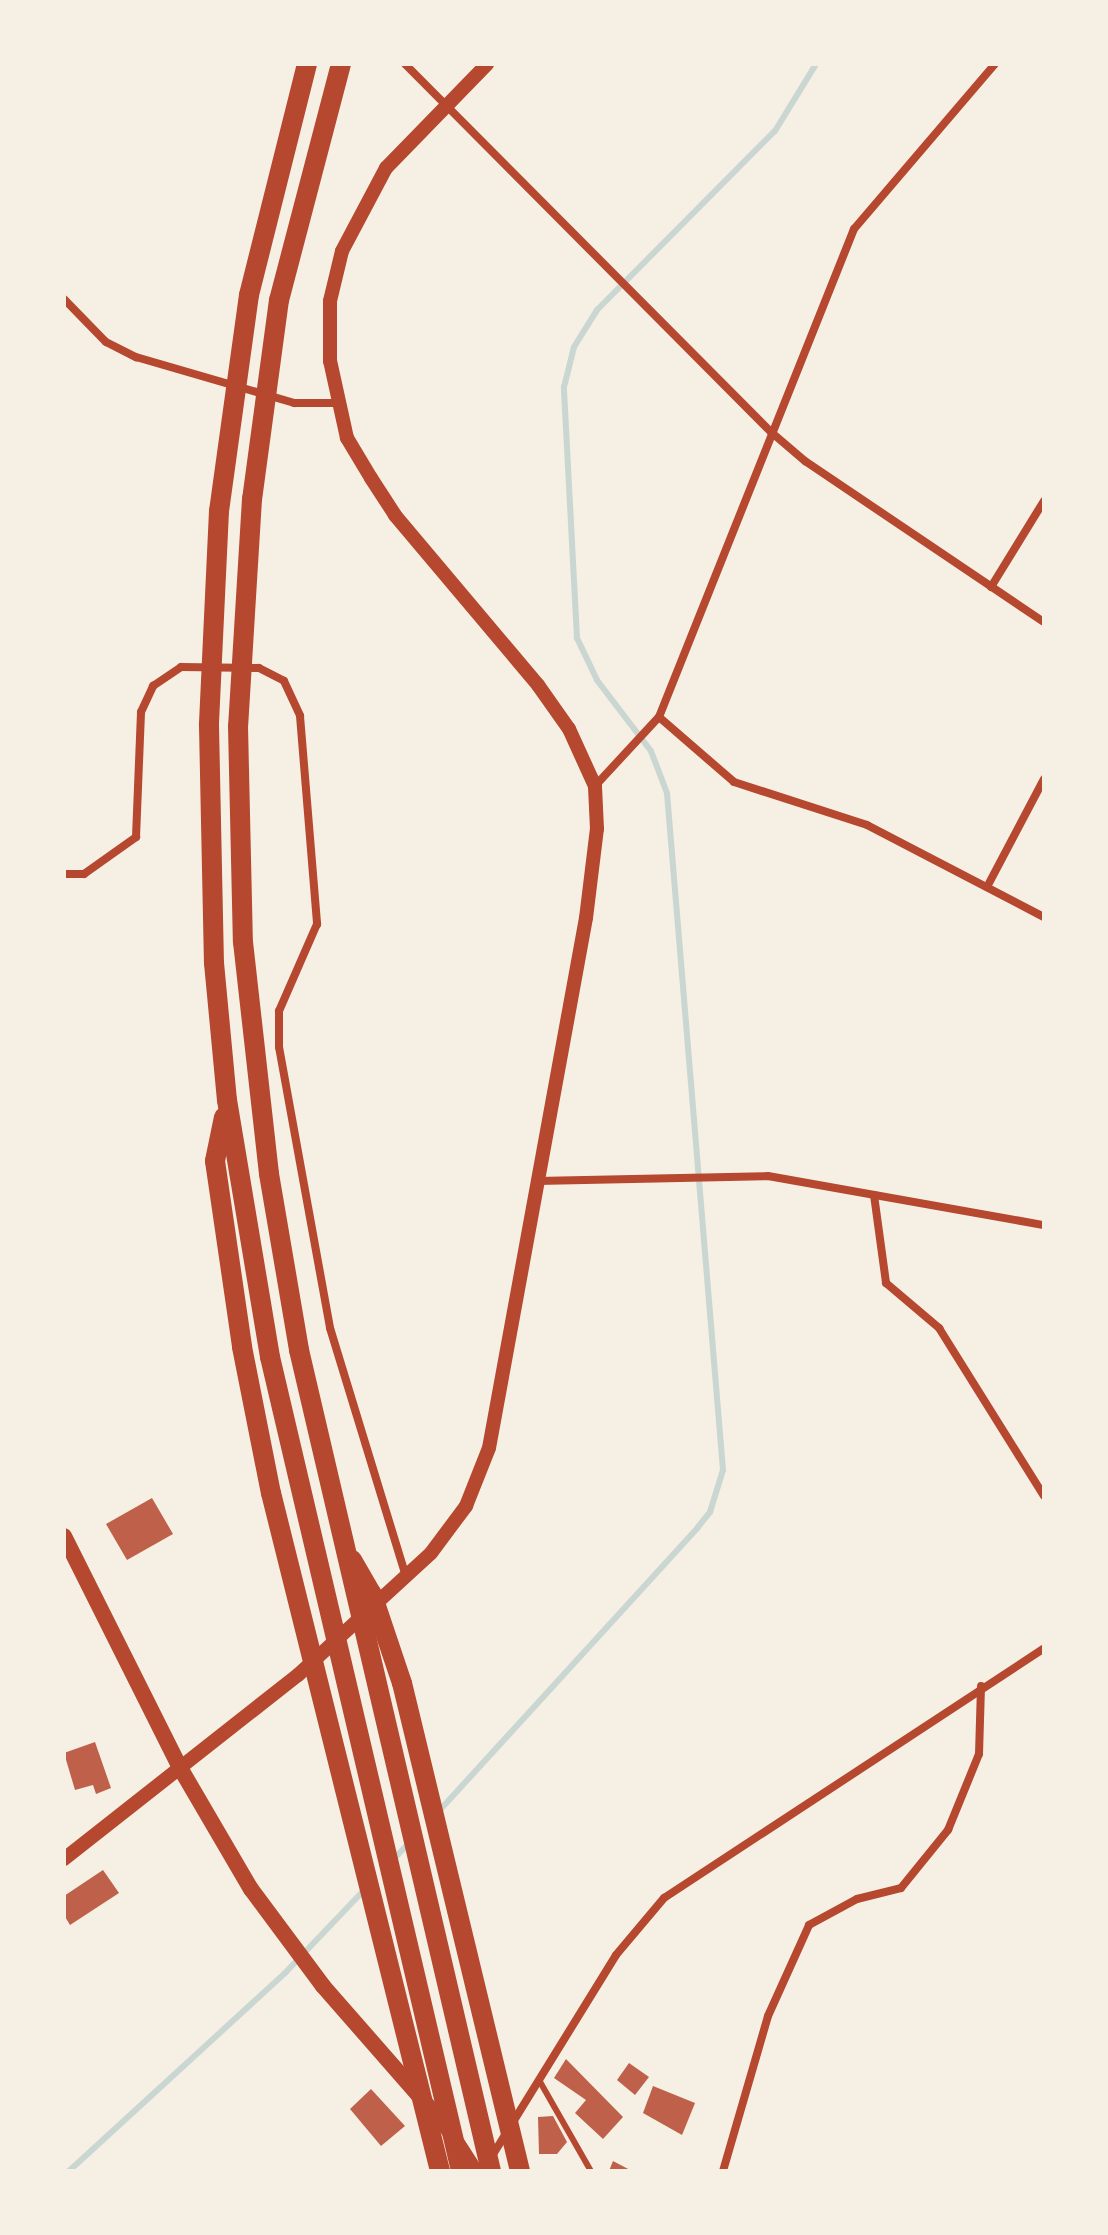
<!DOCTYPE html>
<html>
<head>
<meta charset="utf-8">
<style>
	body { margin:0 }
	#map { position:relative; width:1108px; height:2235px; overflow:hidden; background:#f6efe4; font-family:"Source Sans 3",sans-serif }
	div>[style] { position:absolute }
	.stream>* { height:6px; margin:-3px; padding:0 3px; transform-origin:3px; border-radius:3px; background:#c9d6d2 }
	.building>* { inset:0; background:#bf614a }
	.service>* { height:6px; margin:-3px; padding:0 3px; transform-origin:3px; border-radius:3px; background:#b5482f }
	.minor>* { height:8px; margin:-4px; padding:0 4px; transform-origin:4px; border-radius:4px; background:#b5482f }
	.tertiary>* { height:14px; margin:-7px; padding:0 7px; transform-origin:7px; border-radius:7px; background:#b5482f }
	.secondary>* { height:16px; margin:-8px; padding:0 8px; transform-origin:8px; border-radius:8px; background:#b5482f }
	.motorway>* { height:20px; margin:-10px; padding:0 10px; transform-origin:10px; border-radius:10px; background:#b5482f }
	span { translate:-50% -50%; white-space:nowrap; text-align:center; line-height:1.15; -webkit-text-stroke:8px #f6efe4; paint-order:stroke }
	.frame { position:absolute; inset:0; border:66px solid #f6efe4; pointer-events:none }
</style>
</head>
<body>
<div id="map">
	<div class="stream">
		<i style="left:439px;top:1811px;width:384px;rotate:-47.6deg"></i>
		<i style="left:698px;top:1527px;width:19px;rotate:-51deg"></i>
		<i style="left:710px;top:1512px;width:44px;rotate:-72.8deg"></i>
		<i style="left:723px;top:1470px;width:679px;rotate:-94.73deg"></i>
		<i style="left:667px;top:793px;width:45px;rotate:-110.9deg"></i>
		<i style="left:651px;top:751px;width:89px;rotate:-127.3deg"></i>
		<i style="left:597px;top:680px;width:47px;rotate:-115.5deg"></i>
		<i style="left:577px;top:638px;width:251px;rotate:-93deg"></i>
		<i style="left:564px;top:387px;width:41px;rotate:-76deg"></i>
		<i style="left:574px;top:347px;width:44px;rotate:-58.1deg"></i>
		<i style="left:597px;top:310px;width:252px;rotate:-45.2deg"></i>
		<i style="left:775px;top:131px;width:79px;rotate:-58.5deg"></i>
		<i style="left:392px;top:1861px;width:25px;rotate:-47deg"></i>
		<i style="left:69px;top:2171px;width:294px;rotate:-42.5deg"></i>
		<i style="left:286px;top:1972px;width:115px;rotate:-46.4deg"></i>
	</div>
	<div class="building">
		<i style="clip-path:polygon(152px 1498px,173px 1534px,127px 1560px,106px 1524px)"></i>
		<i style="clip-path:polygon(95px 1742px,111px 1788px,96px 1794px,93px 1785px,75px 1790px,64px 1753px)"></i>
		<i style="clip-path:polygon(103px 1870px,119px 1893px,70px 1925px,64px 1915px,64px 1896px)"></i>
		<i style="clip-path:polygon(566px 2059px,623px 2117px,603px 2139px,575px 2113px,586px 2100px,554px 2078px)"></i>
		<i style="clip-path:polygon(629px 2063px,649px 2077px,635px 2095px,617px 2080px)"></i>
		<i style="clip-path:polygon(653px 2086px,695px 2103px,682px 2135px,643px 2113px)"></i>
		<i style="clip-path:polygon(371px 2089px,405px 2126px,381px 2146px,350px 2109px)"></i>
		<i style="clip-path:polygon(553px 2116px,567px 2142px,557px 2154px,539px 2154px,538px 2117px)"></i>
		<i style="clip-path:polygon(613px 2161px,632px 2171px,609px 2171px)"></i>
	</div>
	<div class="service">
		<i style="left:539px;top:2080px;width:105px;rotate:60.3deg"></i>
	</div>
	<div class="minor">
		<i style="left:405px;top:64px;width:519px;rotate:45.16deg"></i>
		<i style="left:771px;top:432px;width:45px;rotate:40.5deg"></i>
		<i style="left:805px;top:461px;width:288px;rotate:34deg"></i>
		<i style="left:64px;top:299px;width:60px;rotate:45.7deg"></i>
		<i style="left:106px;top:342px;width:34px;rotate:27deg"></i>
		<i style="left:136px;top:357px;width:165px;rotate:16.2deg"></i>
		<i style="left:294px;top:403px;width:41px"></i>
		<i style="left:991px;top:587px;width:101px;rotate:-58.4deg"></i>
		<i style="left:659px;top:717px;width:99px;rotate:40.9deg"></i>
		<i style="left:734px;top:782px;width:140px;rotate:17.9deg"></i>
		<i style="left:867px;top:825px;width:199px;rotate:27.5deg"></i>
		<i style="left:595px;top:786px;width:94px;rotate:-47.2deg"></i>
		<i style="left:659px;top:717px;width:526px;rotate:-68.22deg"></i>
		<i style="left:854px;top:229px;width:217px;rotate:-49.5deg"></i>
		<i style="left:64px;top:874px;width:20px"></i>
		<i style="left:84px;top:874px;width:64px;rotate:-35.4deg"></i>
		<i style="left:136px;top:837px;width:125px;rotate:-87.7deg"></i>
		<i style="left:141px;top:712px;width:29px;rotate:-65deg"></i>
		<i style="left:153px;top:686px;width:34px;rotate:-34deg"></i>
		<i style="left:181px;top:667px;width:78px;rotate:0.7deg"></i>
		<i style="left:259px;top:668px;width:28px;rotate:27deg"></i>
		<i style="left:284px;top:681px;width:38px;rotate:65deg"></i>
		<i style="left:300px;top:716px;width:209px;rotate:85.3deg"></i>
		<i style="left:317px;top:924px;width:95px;rotate:113.6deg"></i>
		<i style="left:279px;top:1011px;width:36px;rotate:90deg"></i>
		<i style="left:279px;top:1047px;width:286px;rotate:79.7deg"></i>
		<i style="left:330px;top:1328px;width:260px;rotate:73deg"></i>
		<i style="left:987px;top:887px;width:122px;rotate:-62.2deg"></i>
		<i style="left:537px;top:1181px;width:231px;rotate:-1.2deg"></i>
		<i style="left:768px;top:1176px;width:280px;rotate:10.1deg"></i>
		<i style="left:874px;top:1195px;width:89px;rotate:82.2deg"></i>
		<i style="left:886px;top:1283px;width:70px;rotate:40.3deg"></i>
		<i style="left:939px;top:1328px;width:198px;rotate:58deg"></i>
		<i style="left:492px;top:2156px;width:236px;rotate:-58.3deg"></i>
		<i style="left:616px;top:1955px;width:75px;rotate:-49.9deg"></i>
		<i style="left:664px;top:1898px;width:455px;rotate:-33.3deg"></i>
		<i style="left:723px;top:2171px;width:161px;rotate:-73.8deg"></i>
		<i style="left:768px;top:2016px;width:100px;rotate:-65.7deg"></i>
		<i style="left:809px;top:1925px;width:55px;rotate:-28.4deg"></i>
		<i style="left:857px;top:1899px;width:45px;rotate:-14deg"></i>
		<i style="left:901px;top:1888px;width:75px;rotate:-51deg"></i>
		<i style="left:948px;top:1830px;width:82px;rotate:-67.8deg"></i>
		<i style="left:979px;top:1754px;width:68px;rotate:-88.3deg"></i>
	</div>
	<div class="tertiary">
		<i style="left:64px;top:1859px;width:298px;rotate:-38.2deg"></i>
		<i style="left:298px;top:1675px;width:180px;rotate:-42.5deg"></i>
		<i style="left:431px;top:1553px;width:59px;rotate:-53.3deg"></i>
		<i style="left:466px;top:1506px;width:62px;rotate:-68.4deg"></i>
		<i style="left:489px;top:1448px;width:539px;rotate:-79.63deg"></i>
		<i style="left:586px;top:918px;width:90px;rotate:-83deg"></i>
		<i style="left:597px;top:829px;width:43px;rotate:-92.7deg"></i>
		<i style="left:595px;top:786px;width:63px;rotate:-114.5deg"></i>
		<i style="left:569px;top:729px;width:54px;rotate:-125.2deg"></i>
		<i style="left:538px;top:685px;width:222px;rotate:-130.1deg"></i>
		<i style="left:395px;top:515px;width:44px;rotate:-123deg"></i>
		<i style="left:371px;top:478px;width:47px;rotate:-121deg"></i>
		<i style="left:347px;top:438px;width:79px;rotate:-102.4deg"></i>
		<i style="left:330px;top:361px;width:60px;rotate:-90deg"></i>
		<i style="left:330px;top:301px;width:51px;rotate:-76.5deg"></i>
		<i style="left:342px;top:251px;width:94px;rotate:-62.1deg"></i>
		<i style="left:386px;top:168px;width:145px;rotate:-45.8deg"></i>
	</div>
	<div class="secondary">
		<i style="left:64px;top:1536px;width:257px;rotate:63.4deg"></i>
		<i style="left:179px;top:1766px;width:143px;rotate:59.7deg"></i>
		<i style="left:251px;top:1889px;width:121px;rotate:53.4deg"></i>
		<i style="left:323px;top:1986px;width:190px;rotate:48.8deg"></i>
		<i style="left:448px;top:2129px;width:50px;rotate:57.3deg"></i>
	</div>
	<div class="motorway">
		<i style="left:307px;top:64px;width:238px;rotate:104.1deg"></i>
		<i style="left:249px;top:295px;width:218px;rotate:97.9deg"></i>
		<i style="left:219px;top:511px;width:215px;rotate:92.7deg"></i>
		<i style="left:209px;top:726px;width:237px;rotate:88.8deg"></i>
		<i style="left:214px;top:963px;width:138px;rotate:84.6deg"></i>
		<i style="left:227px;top:1100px;width:261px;rotate:80.5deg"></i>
		<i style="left:270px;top:1357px;width:836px;rotate:76.79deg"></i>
		<i style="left:341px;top:64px;width:244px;rotate:104.7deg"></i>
		<i style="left:279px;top:300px;width:201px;rotate:97.7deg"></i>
		<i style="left:252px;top:499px;width:227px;rotate:93.5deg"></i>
		<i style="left:238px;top:726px;width:216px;rotate:88.7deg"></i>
		<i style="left:243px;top:942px;width:233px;rotate:83.6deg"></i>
		<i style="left:269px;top:1174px;width:179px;rotate:80.3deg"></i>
		<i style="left:299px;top:1350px;width:843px;rotate:76.84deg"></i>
		<i style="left:224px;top:1117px;width:45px;rotate:101.6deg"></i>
		<i style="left:215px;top:1161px;width:188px;rotate:81.7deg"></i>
		<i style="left:242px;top:1347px;width:149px;rotate:78.8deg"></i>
		<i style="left:271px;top:1493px;width:699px;rotate:76deg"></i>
		<i style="left:352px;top:1560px;width:39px;rotate:60deg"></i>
		<i style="left:372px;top:1594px;width:94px;rotate:71.4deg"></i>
		<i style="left:402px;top:1683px;width:502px;rotate:76.41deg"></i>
	</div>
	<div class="frame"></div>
</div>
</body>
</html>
